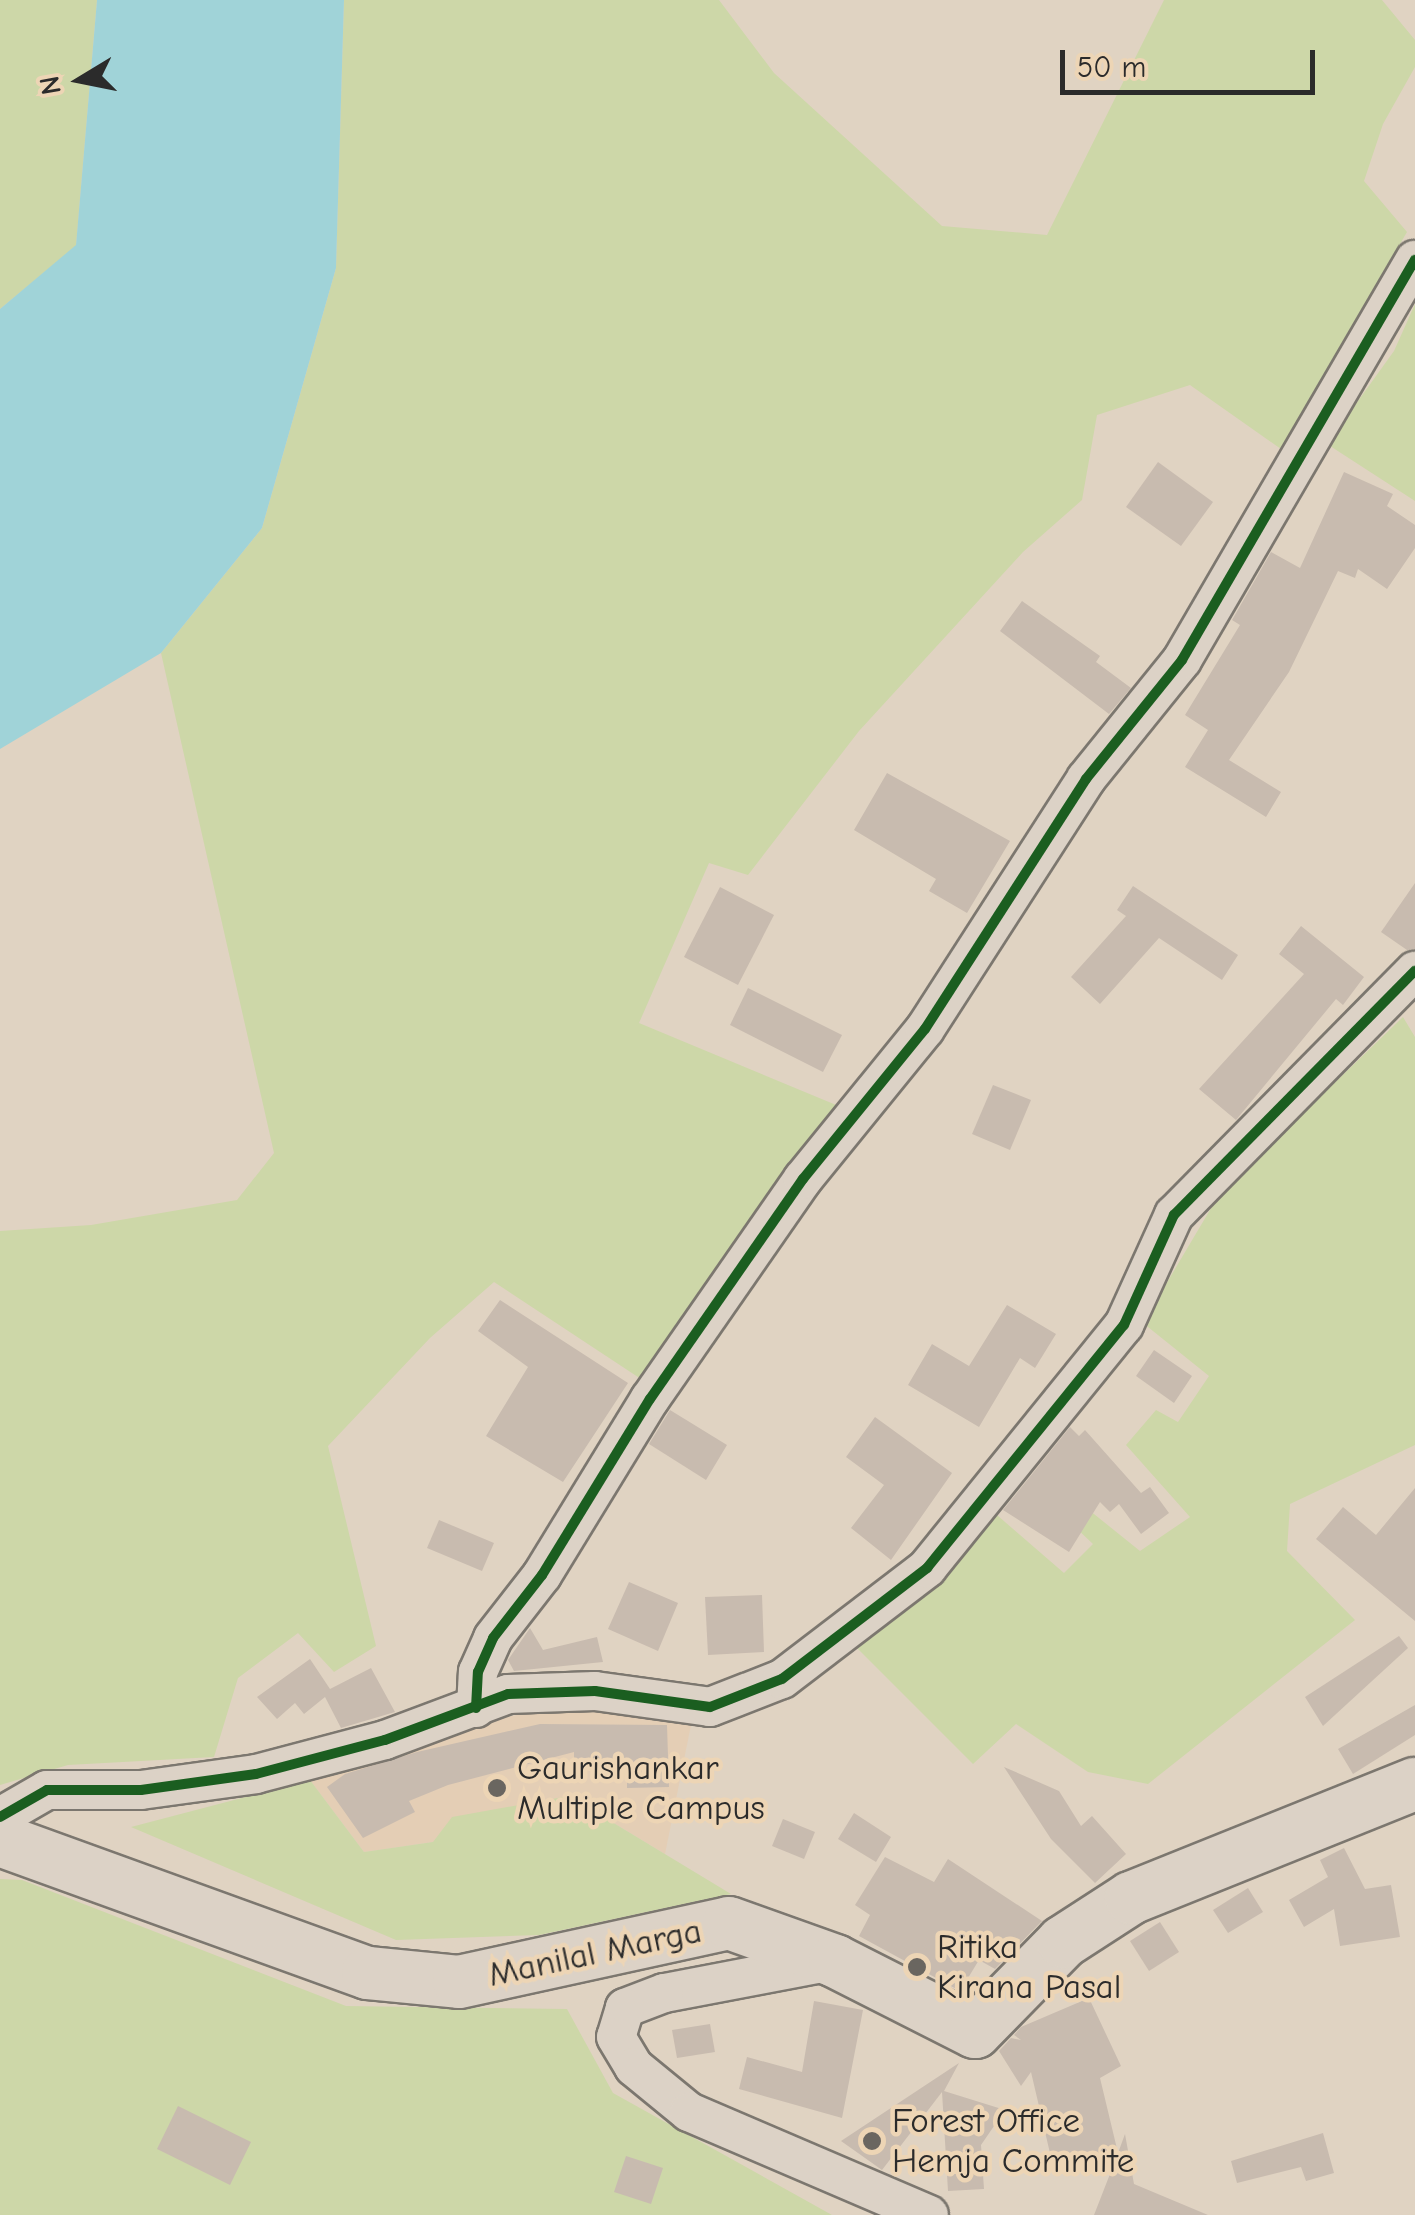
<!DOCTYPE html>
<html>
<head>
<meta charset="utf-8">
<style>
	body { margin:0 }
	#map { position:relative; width:1415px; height:2215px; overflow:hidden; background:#e0d3c2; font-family:"Comic Neue",sans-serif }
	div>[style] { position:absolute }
	.built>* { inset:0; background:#e4ceb5 }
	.green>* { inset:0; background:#cdd7a8 }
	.water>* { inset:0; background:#a0d3d8 }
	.building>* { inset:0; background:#c8bbaf }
	.roads { filter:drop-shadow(2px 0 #7c776f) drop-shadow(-2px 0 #7c776f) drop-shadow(0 2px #7c776f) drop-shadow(0 -2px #7c776f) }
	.street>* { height:38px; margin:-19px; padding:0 19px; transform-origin:19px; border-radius:19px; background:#dcd2c6 }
	.secondary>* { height:52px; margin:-26px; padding:0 26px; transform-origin:26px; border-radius:26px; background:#dcd2c6 }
	.cycleway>* { height:10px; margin:-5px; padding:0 5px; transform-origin:5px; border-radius:5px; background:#1b5e20 }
	.dots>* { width:28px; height:28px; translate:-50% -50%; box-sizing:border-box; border:5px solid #edd5b5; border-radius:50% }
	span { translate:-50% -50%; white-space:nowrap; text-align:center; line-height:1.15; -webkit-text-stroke:9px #edd5b5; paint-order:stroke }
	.poi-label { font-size:35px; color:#2b2b2b }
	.left { translate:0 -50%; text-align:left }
	.street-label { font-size:35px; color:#2b2b2b }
	.north { position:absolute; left:30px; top:30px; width:100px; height:100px; -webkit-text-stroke:8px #edd5b5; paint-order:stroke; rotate:260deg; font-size:28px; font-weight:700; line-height:40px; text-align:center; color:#2b2b2b }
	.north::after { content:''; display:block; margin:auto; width:35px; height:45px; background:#2b2b2b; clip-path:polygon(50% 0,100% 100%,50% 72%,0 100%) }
	.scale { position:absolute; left:1060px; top:50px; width:255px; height:45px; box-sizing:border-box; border:5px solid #2b2b2b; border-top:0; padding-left:12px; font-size:30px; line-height:35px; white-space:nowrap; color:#2b2b2b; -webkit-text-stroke:8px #edd5b5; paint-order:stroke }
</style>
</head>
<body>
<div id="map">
	<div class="built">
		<i style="clip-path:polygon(553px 1708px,692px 1720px,665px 1854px,569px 1796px,433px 1842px,364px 1852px,310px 1780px,436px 1731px)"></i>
	</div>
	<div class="green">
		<i style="clip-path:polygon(0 0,97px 0,76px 246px,0 309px)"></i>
		<i style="clip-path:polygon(344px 0,719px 0,774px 73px,942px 226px,1047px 235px,1164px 0,1382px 0,1415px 40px,1415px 67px,1383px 124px,1364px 181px,1407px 232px,1281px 449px,1190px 385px,1097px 415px,1082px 500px,1023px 552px,859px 731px,748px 875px,709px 863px,639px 1023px,841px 1107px,644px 1381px,494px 1282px,430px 1338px,328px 1446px,376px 1646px,334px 1672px,298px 1633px,238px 1678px,214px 1757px,68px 1765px,0 1785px,0 1231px,91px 1225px,237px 1200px,274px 1153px,161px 653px,262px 528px,336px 268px)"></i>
		<i style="clip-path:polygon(1415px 304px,1415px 501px,1327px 444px,1394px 351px)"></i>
		<i style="clip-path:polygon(1403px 1017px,1415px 1037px,1415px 1445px,1290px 1504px,1287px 1551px,1355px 1620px,1148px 1784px,1088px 1772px,1016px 1724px,973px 1764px,853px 1644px,990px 1509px,1064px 1573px,1093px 1544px,1074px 1526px,1089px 1510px,1140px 1551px,1190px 1517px,1126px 1445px,1156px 1410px,1178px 1422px,1209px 1376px,1143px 1323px,1220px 1193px)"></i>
		<i style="clip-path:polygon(310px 1780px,364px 1852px,433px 1842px,452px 1817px,569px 1796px,731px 1894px,539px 1935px,396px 1940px,131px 1827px)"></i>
		<i style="clip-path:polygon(0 1879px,22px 1880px,346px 2006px,567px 2009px,613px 2093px,832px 2215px,0 2215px)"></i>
	</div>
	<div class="water">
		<i style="clip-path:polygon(97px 0,344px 0,336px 268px,262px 528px,161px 653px,0 749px,0 309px,76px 245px)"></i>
	</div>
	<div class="building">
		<i style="clip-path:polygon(1158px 462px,1213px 502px,1181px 546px,1126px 507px)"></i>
		<i style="clip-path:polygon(1344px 472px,1393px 494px,1387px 506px,1415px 525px,1415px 548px,1387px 589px,1358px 569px,1355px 578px,1338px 571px,1289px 672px,1229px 760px,1281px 792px,1266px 817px,1185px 767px,1208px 730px,1185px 715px,1240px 625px,1232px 620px,1271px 552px,1300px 568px)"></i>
		<i style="clip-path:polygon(1022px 601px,1100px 656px,1096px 662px,1131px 688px,1109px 714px,1000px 631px)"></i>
		<i style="clip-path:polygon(887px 773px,1010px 841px,967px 913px,929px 891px,936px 879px,854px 830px)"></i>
		<i style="clip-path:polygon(1415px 883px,1415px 949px,1407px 950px,1381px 932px)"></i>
		<i style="clip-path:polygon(1133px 886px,1238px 955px,1222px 980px,1159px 938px,1100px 1004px,1071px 977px,1126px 916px,1117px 910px)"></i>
		<i style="clip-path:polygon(720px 887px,774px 915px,738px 985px,684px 957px)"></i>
		<i style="clip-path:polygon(1301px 926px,1364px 977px,1343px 1005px,1336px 999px,1236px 1120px,1199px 1089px,1304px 974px,1279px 954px)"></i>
		<i style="clip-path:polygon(748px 988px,842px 1035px,823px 1072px,730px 1025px)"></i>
		<i style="clip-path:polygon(993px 1085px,1031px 1100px,1010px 1150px,972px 1134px)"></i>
		<i style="clip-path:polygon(500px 1300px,628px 1383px,563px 1482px,486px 1436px,528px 1367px,478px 1331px)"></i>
		<i style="clip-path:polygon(1007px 1305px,1056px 1334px,1035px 1368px,1020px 1358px,979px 1427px,908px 1385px,932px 1344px,969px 1366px)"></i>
		<i style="clip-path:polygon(1154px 1350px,1192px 1376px,1174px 1403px,1136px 1376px)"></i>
		<i style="clip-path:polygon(670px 1410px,727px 1445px,706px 1480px,649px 1444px)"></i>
		<i style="clip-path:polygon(875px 1417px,952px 1473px,891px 1560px,851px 1528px,884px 1485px,846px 1457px)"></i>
		<i style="clip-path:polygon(1070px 1427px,1079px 1436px,1085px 1430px,1141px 1493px,1150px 1487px,1169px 1513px,1141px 1534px,1119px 1504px,1110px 1512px,1100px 1502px,1069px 1552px,1003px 1510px)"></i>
		<i style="clip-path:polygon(1415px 1488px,1415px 1621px,1316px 1539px,1343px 1507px,1376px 1535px)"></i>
		<i style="clip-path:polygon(439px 1520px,494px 1543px,482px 1571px,427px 1548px)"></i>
		<i style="clip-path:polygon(629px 1582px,678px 1603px,658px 1651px,608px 1629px)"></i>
		<i style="clip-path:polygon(762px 1595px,764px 1652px,708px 1655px,705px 1597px)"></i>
		<i style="clip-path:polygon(530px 1628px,543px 1650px,597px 1637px,603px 1662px,514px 1671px,508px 1660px)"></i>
		<i style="clip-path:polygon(1399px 1636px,1408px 1648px,1323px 1726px,1305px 1697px)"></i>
		<i style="clip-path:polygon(310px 1659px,330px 1689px,371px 1668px,395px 1712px,341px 1728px,325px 1697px,304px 1714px,295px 1703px,277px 1719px,257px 1697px)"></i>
		<i style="clip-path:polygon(1415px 1705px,1415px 1735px,1353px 1774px,1338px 1749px)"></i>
		<i style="clip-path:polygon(540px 1724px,667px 1725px,669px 1787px,627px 1788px,627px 1758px,574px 1760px,574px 1752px,448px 1785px,409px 1801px,415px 1812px,363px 1838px,327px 1787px,345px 1774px,417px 1752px)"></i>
		<i style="clip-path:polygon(1004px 1767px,1059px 1791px,1081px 1826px,1092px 1816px,1126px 1854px,1095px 1883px,1051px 1839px)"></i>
		<i style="clip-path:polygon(854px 1813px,891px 1837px,876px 1862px,838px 1839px)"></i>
		<i style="clip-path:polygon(783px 1819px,815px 1832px,804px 1859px,772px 1846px)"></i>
		<i style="clip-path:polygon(1344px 1848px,1365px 1889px,1391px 1885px,1400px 1937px,1340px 1946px,1334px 1909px,1304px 1927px,1289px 1900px,1328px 1877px,1320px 1860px)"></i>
		<i style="clip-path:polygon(885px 1857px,934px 1882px,948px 1859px,1042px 1921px,995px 1969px,979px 1960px,960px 1991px,859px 1936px,870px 1915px,855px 1905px)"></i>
		<i style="clip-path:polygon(1248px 1888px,1263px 1912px,1228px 1933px,1213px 1910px)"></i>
		<i style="clip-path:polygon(1160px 1922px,1179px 1952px,1149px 1971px,1130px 1941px)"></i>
		<i style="clip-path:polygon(1089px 1998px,1121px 2066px,1100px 2078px,1118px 2153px,1125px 2134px,1134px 2184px,1208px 2215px,1094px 2215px,1117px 2156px,1053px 2166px,1031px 2072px,1021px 2086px,999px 2051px,1011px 2038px,1021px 2040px,1014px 2035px,1021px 2027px)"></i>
		<i style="clip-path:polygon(814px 2001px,863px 2010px,842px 2118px,739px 2089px,747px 2057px,802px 2072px)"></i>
		<i style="clip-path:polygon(710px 2024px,715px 2052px,677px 2058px,672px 2030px)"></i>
		<i style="clip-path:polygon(959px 2063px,944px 2091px,1005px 2110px,981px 2145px,984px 2189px,948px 2191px,942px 2092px,882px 2170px,841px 2141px)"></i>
		<i style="clip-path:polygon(178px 2106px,251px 2142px,230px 2185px,157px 2149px)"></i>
		<i style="clip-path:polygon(1323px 2133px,1334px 2173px,1306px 2181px,1301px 2167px,1237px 2183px,1231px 2161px)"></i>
		<i style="clip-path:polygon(626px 2156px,663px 2168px,651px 2204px,614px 2192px)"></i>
	</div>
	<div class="roads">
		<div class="street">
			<i style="left:476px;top:1708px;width:36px;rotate:-87deg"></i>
			<i style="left:478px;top:1672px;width:37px;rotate:-66deg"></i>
			<i style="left:493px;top:1638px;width:80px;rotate:-52.1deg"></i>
			<i style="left:542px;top:1575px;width:206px;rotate:-58.5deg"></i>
			<i style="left:650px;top:1399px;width:268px;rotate:-55.2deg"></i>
			<i style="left:803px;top:1179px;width:193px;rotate:-50.9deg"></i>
			<i style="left:925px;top:1029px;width:297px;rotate:-57.2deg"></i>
			<i style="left:1086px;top:779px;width:153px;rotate:-51.1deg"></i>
			<i style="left:1182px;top:660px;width:463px;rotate:-59.8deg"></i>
			<i style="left:0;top:1817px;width:54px;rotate:-29.9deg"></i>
			<i style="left:47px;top:1790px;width:94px"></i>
			<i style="left:141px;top:1790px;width:116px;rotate:-7.9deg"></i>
			<i style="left:256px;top:1774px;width:133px;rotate:-14.8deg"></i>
			<i style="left:385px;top:1740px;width:131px;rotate:-20.5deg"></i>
			<i style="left:508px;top:1694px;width:87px;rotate:-2deg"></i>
			<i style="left:595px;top:1691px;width:116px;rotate:7.9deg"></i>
			<i style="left:710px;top:1707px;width:77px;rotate:-21.3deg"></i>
			<i style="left:782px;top:1679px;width:183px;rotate:-37.4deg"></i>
			<i style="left:927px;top:1568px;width:313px;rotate:-51deg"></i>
			<i style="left:1124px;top:1325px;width:121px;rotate:-65.6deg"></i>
			<i style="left:1174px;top:1215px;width:343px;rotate:-45.4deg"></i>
			<i style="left:827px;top:1962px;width:166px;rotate:169.2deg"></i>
			<i style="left:664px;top:1993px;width:42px;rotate:159deg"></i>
			<i style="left:625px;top:2008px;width:30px;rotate:107deg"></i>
			<i style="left:616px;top:2037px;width:35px;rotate:59deg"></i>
			<i style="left:634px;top:2067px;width:71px;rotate:39.3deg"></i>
			<i style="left:689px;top:2112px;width:261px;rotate:23.2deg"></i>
		</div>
		<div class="secondary">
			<i style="left:0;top:1840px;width:391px;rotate:19.9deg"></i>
			<i style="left:368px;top:1973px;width:91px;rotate:5.6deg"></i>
			<i style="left:459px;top:1982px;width:276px;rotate:-12.3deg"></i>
			<i style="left:729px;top:1923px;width:113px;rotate:19.7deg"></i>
			<i style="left:835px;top:1961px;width:157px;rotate:26.9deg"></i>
			<i style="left:975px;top:2032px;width:126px;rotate:-45.6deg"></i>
			<i style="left:1063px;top:1942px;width:81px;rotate:-32.9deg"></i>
			<i style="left:1131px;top:1898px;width:306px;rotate:-21.9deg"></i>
		</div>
	</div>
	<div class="cycleway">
		<i style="left:476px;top:1708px;width:36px;rotate:-87deg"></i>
		<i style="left:478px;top:1672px;width:37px;rotate:-66deg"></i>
		<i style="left:493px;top:1638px;width:80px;rotate:-52.1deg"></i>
		<i style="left:542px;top:1575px;width:206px;rotate:-58.5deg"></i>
		<i style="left:650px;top:1399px;width:268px;rotate:-55.2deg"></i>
		<i style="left:803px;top:1179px;width:193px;rotate:-50.9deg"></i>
		<i style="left:925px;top:1029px;width:297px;rotate:-57.2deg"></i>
		<i style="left:1086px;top:779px;width:153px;rotate:-51.1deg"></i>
		<i style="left:1182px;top:660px;width:463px;rotate:-59.8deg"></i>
		<i style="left:0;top:1817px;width:54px;rotate:-29.9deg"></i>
		<i style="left:47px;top:1790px;width:94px"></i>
		<i style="left:141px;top:1790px;width:116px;rotate:-7.9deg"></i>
		<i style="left:256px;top:1774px;width:133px;rotate:-14.8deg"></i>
		<i style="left:385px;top:1740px;width:131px;rotate:-20.5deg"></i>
		<i style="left:508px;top:1694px;width:87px;rotate:-2deg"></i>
		<i style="left:595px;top:1691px;width:116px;rotate:7.9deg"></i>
		<i style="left:710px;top:1707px;width:77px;rotate:-21.3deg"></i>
		<i style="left:782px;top:1679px;width:183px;rotate:-37.4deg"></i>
		<i style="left:927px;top:1568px;width:313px;rotate:-51deg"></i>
		<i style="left:1124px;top:1325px;width:121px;rotate:-65.6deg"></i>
		<i style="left:1174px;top:1215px;width:343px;rotate:-45.4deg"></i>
	</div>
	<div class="dots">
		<i style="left:497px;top:1788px;background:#6a6660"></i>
		<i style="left:917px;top:1967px;background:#6a6660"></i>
		<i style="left:872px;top:2141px;background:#6a6660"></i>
	</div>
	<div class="poi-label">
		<span class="left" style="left:517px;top:1788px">Gaurishankar<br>Multiple Campus</span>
		<span class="left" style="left:937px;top:1967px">Ritika<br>Kirana Pasal</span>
		<span class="left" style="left:892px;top:2141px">Forest Office<br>Hemja Commite</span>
	</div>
	<div class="street-label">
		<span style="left:595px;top:1953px;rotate:-12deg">Manilal Marga</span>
	</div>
	<div class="north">N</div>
	<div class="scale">50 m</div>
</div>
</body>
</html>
